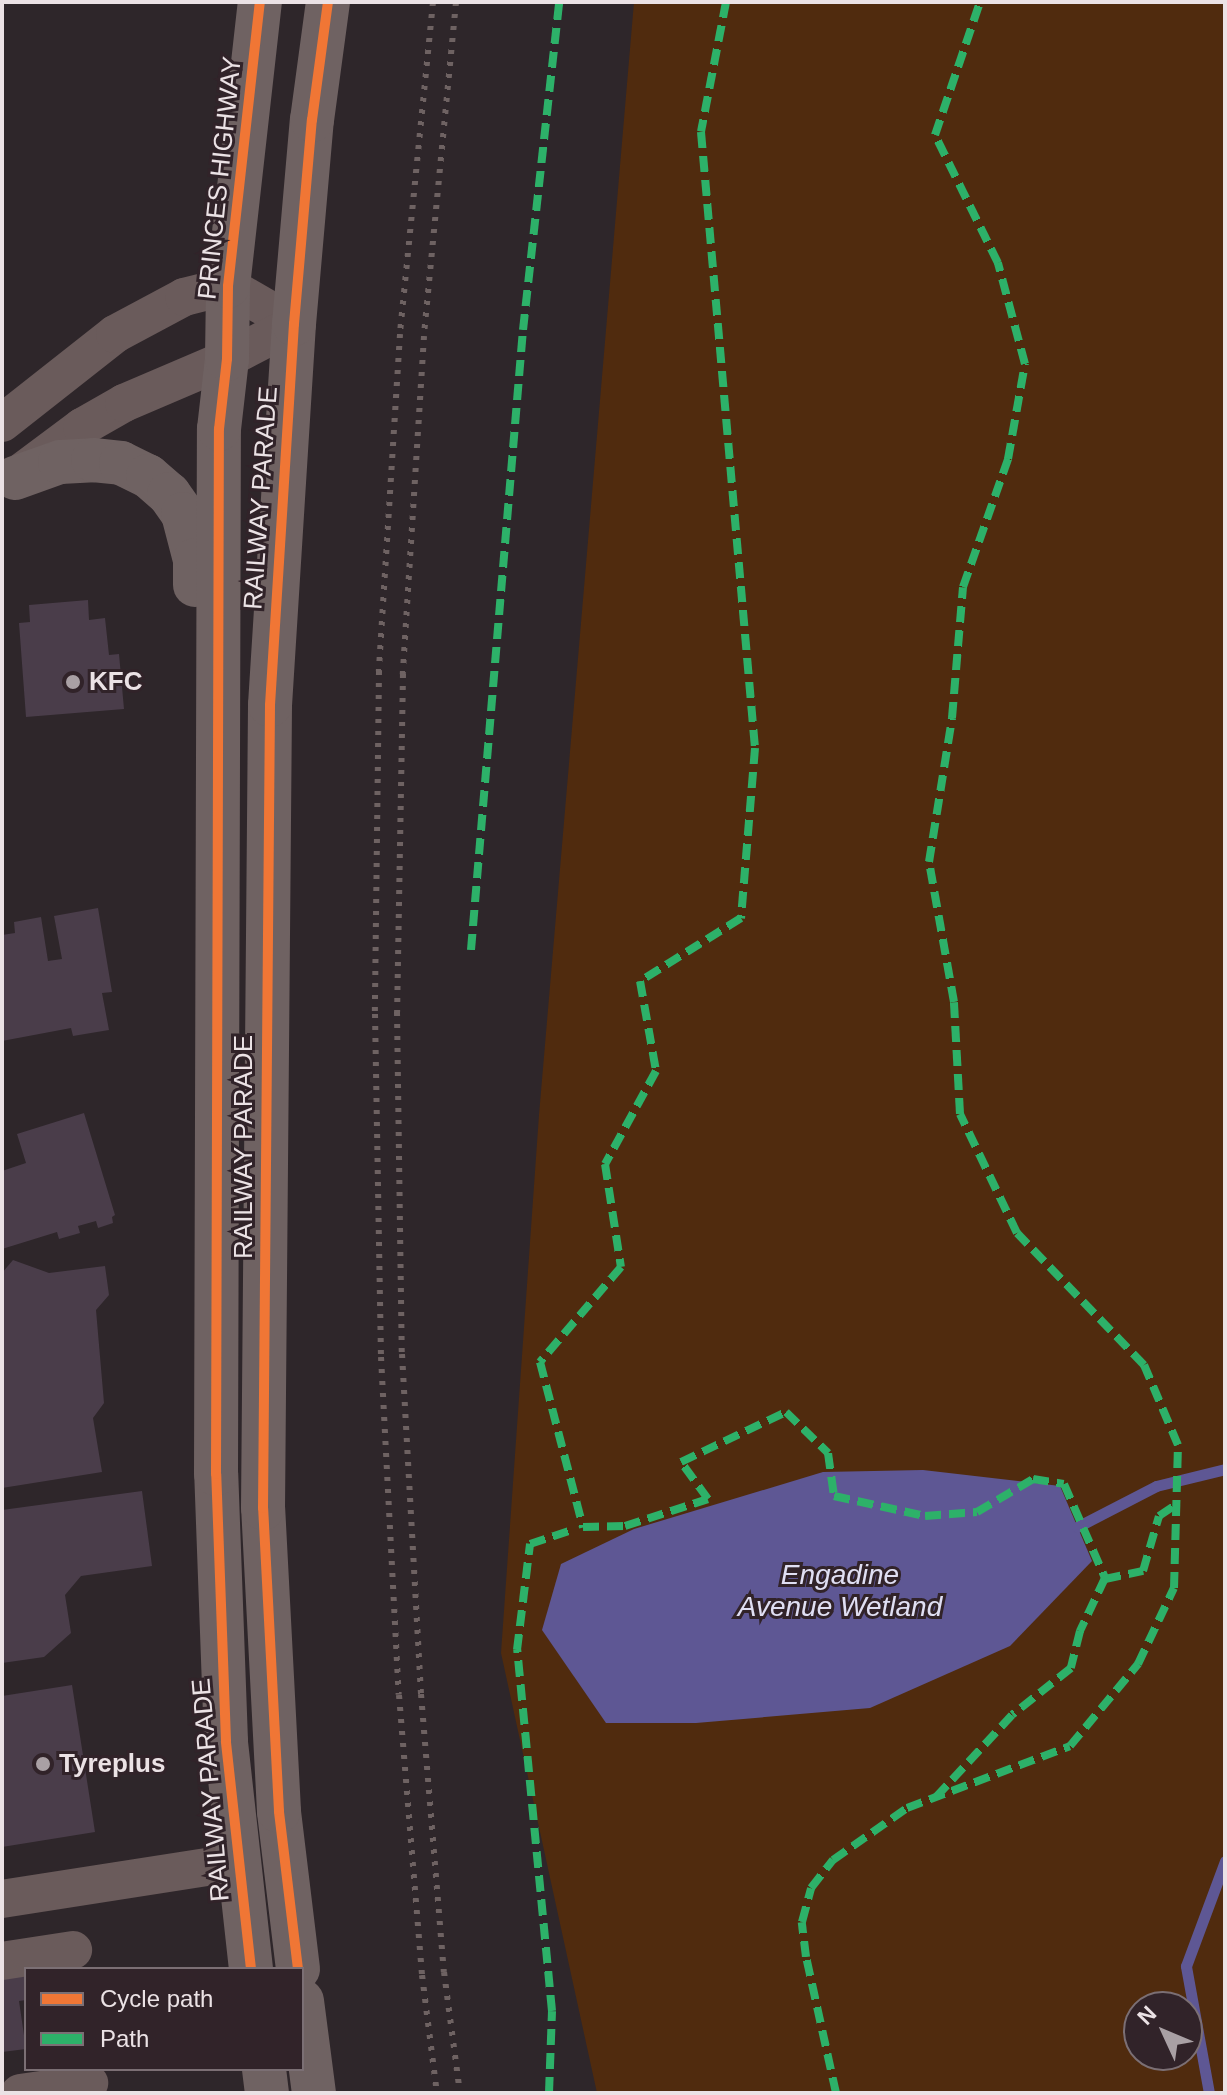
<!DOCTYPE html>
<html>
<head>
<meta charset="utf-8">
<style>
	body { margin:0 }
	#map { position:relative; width:1227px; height:2095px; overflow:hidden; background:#2e262a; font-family:Helvetica,sans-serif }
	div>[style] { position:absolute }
	.green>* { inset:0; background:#502b0e }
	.water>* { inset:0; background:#5e5794 }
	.stream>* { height:11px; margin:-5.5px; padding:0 5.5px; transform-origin:5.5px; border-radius:5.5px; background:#5e5794 }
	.building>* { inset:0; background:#4a3d4a }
	.minor>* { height:38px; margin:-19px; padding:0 19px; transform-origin:19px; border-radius:19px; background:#6a5b5b }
	.highway>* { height:44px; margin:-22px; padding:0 22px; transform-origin:22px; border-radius:22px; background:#6f6262 }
	.rail>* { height:6px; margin-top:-3px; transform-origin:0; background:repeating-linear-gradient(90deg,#6e6262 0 4px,transparent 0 12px) }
	.quiet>* { height:8px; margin-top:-4px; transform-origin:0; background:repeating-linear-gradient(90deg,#2db169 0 16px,transparent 0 24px) }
	.cycleway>* { height:10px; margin:-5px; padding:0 5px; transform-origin:5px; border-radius:5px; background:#f07635 }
	.dots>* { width:22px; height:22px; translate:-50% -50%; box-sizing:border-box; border:4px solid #312329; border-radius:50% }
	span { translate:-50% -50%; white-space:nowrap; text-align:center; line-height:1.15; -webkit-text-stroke:6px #312329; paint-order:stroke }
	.street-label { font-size:26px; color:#ebe2e5 }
	.poi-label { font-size:26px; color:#ebe2e5; font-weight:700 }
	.left { translate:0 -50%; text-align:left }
	.water-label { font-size:28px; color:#e0dff3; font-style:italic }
	.frame { position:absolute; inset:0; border:4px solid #ebe2e5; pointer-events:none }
	.legend { position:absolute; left:24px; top:1967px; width:280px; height:104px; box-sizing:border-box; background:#312329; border:2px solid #7b6f74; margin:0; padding:10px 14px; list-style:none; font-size:24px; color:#ebe2e5 }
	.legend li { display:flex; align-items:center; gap:16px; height:40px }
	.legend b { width:40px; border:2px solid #7b6f74 }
	.north { position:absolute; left:1123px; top:1991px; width:80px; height:80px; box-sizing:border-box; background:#312329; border:2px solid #7b6f74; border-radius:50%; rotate:314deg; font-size:22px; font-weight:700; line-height:32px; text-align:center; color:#ebe2e5 }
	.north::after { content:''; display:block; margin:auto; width:28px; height:36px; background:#a9a0a4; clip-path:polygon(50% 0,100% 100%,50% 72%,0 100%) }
</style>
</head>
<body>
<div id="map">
	<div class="green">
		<i style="clip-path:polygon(evenodd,634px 2px,1225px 2px,1225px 2093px,597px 2093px,501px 1653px,539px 1115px,634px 2px,1139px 2007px,1187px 2007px,1187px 2055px,1139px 2055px,1139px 2007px)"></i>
	</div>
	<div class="water">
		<i style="clip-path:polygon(923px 1470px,1060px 1486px,1092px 1561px,1010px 1646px,870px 1708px,696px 1723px,606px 1723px,542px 1630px,561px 1564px,634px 1529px,823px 1472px)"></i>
	</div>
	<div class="stream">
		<i style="left:1077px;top:1527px;width:89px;rotate:-27.4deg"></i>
		<i style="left:1156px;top:1486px;width:71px;rotate:-13.8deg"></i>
		<i style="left:1209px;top:2093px;width:129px;rotate:-100.3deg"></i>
		<i style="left:1186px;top:1966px;width:112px;rotate:-69.6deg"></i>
	</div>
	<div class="building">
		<i style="clip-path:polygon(88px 600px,89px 620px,105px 618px,109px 655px,119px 654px,124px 709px,26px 717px,19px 623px,30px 622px,29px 605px)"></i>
		<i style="clip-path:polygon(98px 908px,112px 992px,102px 993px,109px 1030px,73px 1036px,71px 1028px,2px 1041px,2px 935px,15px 933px,14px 922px,41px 917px,48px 961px,62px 959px,54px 916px)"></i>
		<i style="clip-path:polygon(84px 1113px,115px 1215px,112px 1217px,113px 1223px,98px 1228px,96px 1221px,78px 1226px,80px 1233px,59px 1239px,57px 1232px,2px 1249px,2px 1171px,26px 1163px,17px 1134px)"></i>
		<i style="clip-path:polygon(13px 1260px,49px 1273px,105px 1266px,109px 1295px,96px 1310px,104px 1403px,93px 1418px,102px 1472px,2px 1488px,2px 1273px)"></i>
		<i style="clip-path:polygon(142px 1491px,152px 1566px,81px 1576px,65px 1595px,71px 1633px,44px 1657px,2px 1663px,2px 1510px)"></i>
		<i style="clip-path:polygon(72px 1685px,95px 1832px,2px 1847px,2px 1696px)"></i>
		<i style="clip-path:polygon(26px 1968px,26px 2000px,19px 2001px,26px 2049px,2px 2052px,2px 1971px)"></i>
	</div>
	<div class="minor">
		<i style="left:2px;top:423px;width:144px;rotate:-38.2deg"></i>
		<i style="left:115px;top:334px;width:78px;rotate:-28.2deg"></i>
		<i style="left:184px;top:297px;width:45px;rotate:-14deg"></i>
		<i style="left:228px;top:286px;width:76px;rotate:29.9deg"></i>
		<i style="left:23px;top:471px;width:74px;rotate:-36.7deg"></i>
		<i style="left:82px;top:427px;width:48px;rotate:-29.7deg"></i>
		<i style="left:124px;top:403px;width:112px;rotate:-23.1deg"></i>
		<i style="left:227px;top:359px;width:76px;rotate:-27.6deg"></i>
		<i style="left:2px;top:1899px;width:238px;rotate:-8.9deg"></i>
		<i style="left:2px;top:1961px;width:72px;rotate:-8.8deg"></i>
		<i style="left:20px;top:2093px;width:70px;rotate:-8.2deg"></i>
	</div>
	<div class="highway">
		<i style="left:15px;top:478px;width:48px;rotate:-19.6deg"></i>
		<i style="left:60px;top:462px;width:33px;rotate:-3deg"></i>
		<i style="left:93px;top:460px;width:28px;rotate:6deg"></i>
		<i style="left:121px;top:463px;width:30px;rotate:26deg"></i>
		<i style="left:148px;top:476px;width:28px;rotate:41deg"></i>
		<i style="left:169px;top:494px;width:24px;rotate:55deg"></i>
		<i style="left:183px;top:514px;width:48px;rotate:75.4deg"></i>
		<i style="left:195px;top:560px;width:25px;rotate:90deg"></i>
		<i style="left:251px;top:1969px;width:229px;rotate:-96.3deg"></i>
		<i style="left:226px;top:1741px;width:267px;rotate:-92.1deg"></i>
		<i style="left:216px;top:1474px;width:1045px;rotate:-89.84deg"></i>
		<i style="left:219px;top:429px;width:70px;rotate:-83.5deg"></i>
		<i style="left:227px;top:359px;width:73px;rotate:-89.2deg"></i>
		<i style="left:228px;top:286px;width:286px;rotate:-83.6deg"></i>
		<i style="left:298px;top:1969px;width:159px;rotate:-96.9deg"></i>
		<i style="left:279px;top:1811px;width:303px;rotate:-93deg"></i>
		<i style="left:263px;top:1508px;width:803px;rotate:-89.5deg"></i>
		<i style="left:270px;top:705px;width:382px;rotate:-86.4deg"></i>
		<i style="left:294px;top:324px;width:205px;rotate:-85deg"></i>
		<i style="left:312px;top:120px;width:119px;rotate:-82.3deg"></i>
		<i style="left:302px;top:2001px;width:93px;rotate:82.6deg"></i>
		<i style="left:264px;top:2069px;width:24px;rotate:83deg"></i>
	</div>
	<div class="rail">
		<i style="left:433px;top:2px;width:334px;rotate:95.7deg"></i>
		<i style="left:400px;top:334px;width:338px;rotate:93.6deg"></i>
		<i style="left:379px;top:671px;width:343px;rotate:90.7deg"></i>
		<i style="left:375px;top:1014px;width:343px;rotate:89deg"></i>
		<i style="left:381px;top:1357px;width:338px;rotate:87deg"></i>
		<i style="left:399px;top:1695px;width:281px;rotate:85.3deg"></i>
		<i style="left:422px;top:1975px;width:119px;rotate:82.8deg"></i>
		<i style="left:456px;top:2px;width:336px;rotate:95.5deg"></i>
		<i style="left:424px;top:336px;width:339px;rotate:93.6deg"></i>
		<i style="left:403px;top:674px;width:338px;rotate:91deg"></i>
		<i style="left:397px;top:1012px;width:342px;rotate:89.2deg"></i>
		<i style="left:402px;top:1354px;width:341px;rotate:86.8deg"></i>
		<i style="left:421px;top:1694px;width:279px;rotate:85.3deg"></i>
		<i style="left:444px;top:1972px;width:122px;rotate:82.5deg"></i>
	</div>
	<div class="quiet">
		<i style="left:726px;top:2px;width:132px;rotate:100.9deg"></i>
		<i style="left:701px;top:132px;width:618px;rotate:84.99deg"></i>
		<i style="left:755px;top:748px;width:171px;rotate:94.7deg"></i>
		<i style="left:741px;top:918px;width:119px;rotate:148deg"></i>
		<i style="left:640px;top:981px;width:91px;rotate:79.9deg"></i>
		<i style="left:656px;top:1071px;width:106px;rotate:118.7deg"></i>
		<i style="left:605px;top:1164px;width:104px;rotate:81.2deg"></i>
		<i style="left:621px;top:1267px;width:125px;rotate:130.5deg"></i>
		<i style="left:540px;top:1362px;width:171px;rotate:75.4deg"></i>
		<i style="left:583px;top:1527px;width:42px;rotate:-1.4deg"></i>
		<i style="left:625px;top:1526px;width:87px;rotate:-18deg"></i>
		<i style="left:708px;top:1499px;width:46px;rotate:-126.1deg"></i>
		<i style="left:681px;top:1462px;width:116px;rotate:-25.5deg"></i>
		<i style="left:786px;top:1412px;width:59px;rotate:44.3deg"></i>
		<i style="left:828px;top:1453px;width:43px;rotate:82.1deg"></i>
		<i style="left:834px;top:1496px;width:93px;rotate:12.4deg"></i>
		<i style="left:925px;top:1516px;width:52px;rotate:-4.4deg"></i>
		<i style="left:977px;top:1512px;width:65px;rotate:-30.5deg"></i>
		<i style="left:1033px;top:1479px;width:31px;rotate:9deg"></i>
		<i style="left:1064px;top:1484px;width:103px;rotate:66.4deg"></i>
		<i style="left:1105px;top:1578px;width:59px;rotate:115.3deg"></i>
		<i style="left:1080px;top:1631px;width:38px;rotate:104deg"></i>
		<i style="left:1071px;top:1668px;width:75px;rotate:141.5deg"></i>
		<i style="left:1012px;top:1715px;width:112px;rotate:132.8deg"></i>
		<i style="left:471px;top:950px;width:622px;rotate:-85.21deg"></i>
		<i style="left:523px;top:330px;width:330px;rotate:-83.7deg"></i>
		<i style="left:1105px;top:1579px;width:39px;rotate:-12deg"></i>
		<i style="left:1143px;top:1571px;width:57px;rotate:-73.8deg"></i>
		<i style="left:1159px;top:1516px;width:22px;rotate:-34deg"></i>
		<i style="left:549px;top:2093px;width:82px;rotate:-87.9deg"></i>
		<i style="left:552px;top:2011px;width:363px;rotate:-95.5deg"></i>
		<i style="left:517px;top:1650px;width:107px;rotate:-83deg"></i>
		<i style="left:530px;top:1544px;width:41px;rotate:-18.4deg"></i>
		<i style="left:836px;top:2093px;width:139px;rotate:-102.4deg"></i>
		<i style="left:806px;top:1957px;width:35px;rotate:-97deg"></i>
		<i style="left:802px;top:1922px;width:35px;rotate:-75deg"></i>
		<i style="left:811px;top:1888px;width:36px;rotate:-52deg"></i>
		<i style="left:833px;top:1860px;width:90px;rotate:-35.1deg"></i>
		<i style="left:907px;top:1808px;width:174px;rotate:-20.8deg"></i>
		<i style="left:1070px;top:1746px;width:107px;rotate:-50.3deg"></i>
		<i style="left:1138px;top:1664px;width:84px;rotate:-64.7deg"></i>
		<i style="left:1174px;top:1588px;width:143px;rotate:-88.4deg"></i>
		<i style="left:1178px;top:1445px;width:87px;rotate:-113deg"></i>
		<i style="left:1144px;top:1365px;width:183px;rotate:-133.9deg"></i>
		<i style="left:1017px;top:1233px;width:132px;rotate:-115.6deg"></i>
		<i style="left:960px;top:1114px;width:112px;rotate:-93.1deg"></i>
		<i style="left:954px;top:1002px;width:142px;rotate:-100.1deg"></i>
		<i style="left:929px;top:862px;width:146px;rotate:-80.9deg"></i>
		<i style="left:952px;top:718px;width:131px;rotate:-85.2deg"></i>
		<i style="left:963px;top:587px;width:136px;rotate:-70.6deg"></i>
		<i style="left:1008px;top:459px;width:97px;rotate:-79.9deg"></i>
		<i style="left:1025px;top:364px;width:105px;rotate:-105deg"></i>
		<i style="left:998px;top:263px;width:143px;rotate:-116.2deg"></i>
		<i style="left:935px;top:135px;width:140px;rotate:-71.3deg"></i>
	</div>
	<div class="cycleway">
		<i style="left:251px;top:1969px;width:229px;rotate:-96.3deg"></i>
		<i style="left:226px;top:1741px;width:267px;rotate:-92.1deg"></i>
		<i style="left:216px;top:1474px;width:1045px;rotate:-89.84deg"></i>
		<i style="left:219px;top:429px;width:70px;rotate:-83.5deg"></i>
		<i style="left:227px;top:359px;width:73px;rotate:-89.2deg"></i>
		<i style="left:228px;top:286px;width:286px;rotate:-83.6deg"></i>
		<i style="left:298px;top:1969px;width:159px;rotate:-96.9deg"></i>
		<i style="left:279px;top:1811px;width:303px;rotate:-93deg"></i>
		<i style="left:263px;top:1508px;width:803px;rotate:-89.5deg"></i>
		<i style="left:270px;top:705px;width:382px;rotate:-86.4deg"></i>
		<i style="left:294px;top:324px;width:205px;rotate:-85deg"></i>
		<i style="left:312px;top:120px;width:119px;rotate:-82.3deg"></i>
	</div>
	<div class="dots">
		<i style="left:73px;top:682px;background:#a9a0a4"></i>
		<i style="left:43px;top:1764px;background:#a9a0a4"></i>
	</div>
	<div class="street-label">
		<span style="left:220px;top:178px;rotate:-84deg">PRINCES HIGHWAY</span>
		<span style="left:261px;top:498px;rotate:-86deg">RAILWAY PARADE</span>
		<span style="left:244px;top:1147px;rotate:-90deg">RAILWAY PARADE</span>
		<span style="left:211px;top:1790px;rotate:-95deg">RAILWAY PARADE</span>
	</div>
	<div class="poi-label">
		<span class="left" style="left:89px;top:682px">KFC</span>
		<span class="left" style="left:59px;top:1764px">Tyreplus</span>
	</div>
	<div class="water-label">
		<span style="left:840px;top:1591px">Engadine<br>Avenue Wetland</span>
	</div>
	<div class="frame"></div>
	<ul class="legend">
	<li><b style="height:10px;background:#f07635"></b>Cycle path</li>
	<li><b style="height:10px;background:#2db169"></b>Path</li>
	</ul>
	<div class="north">N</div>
</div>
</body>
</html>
